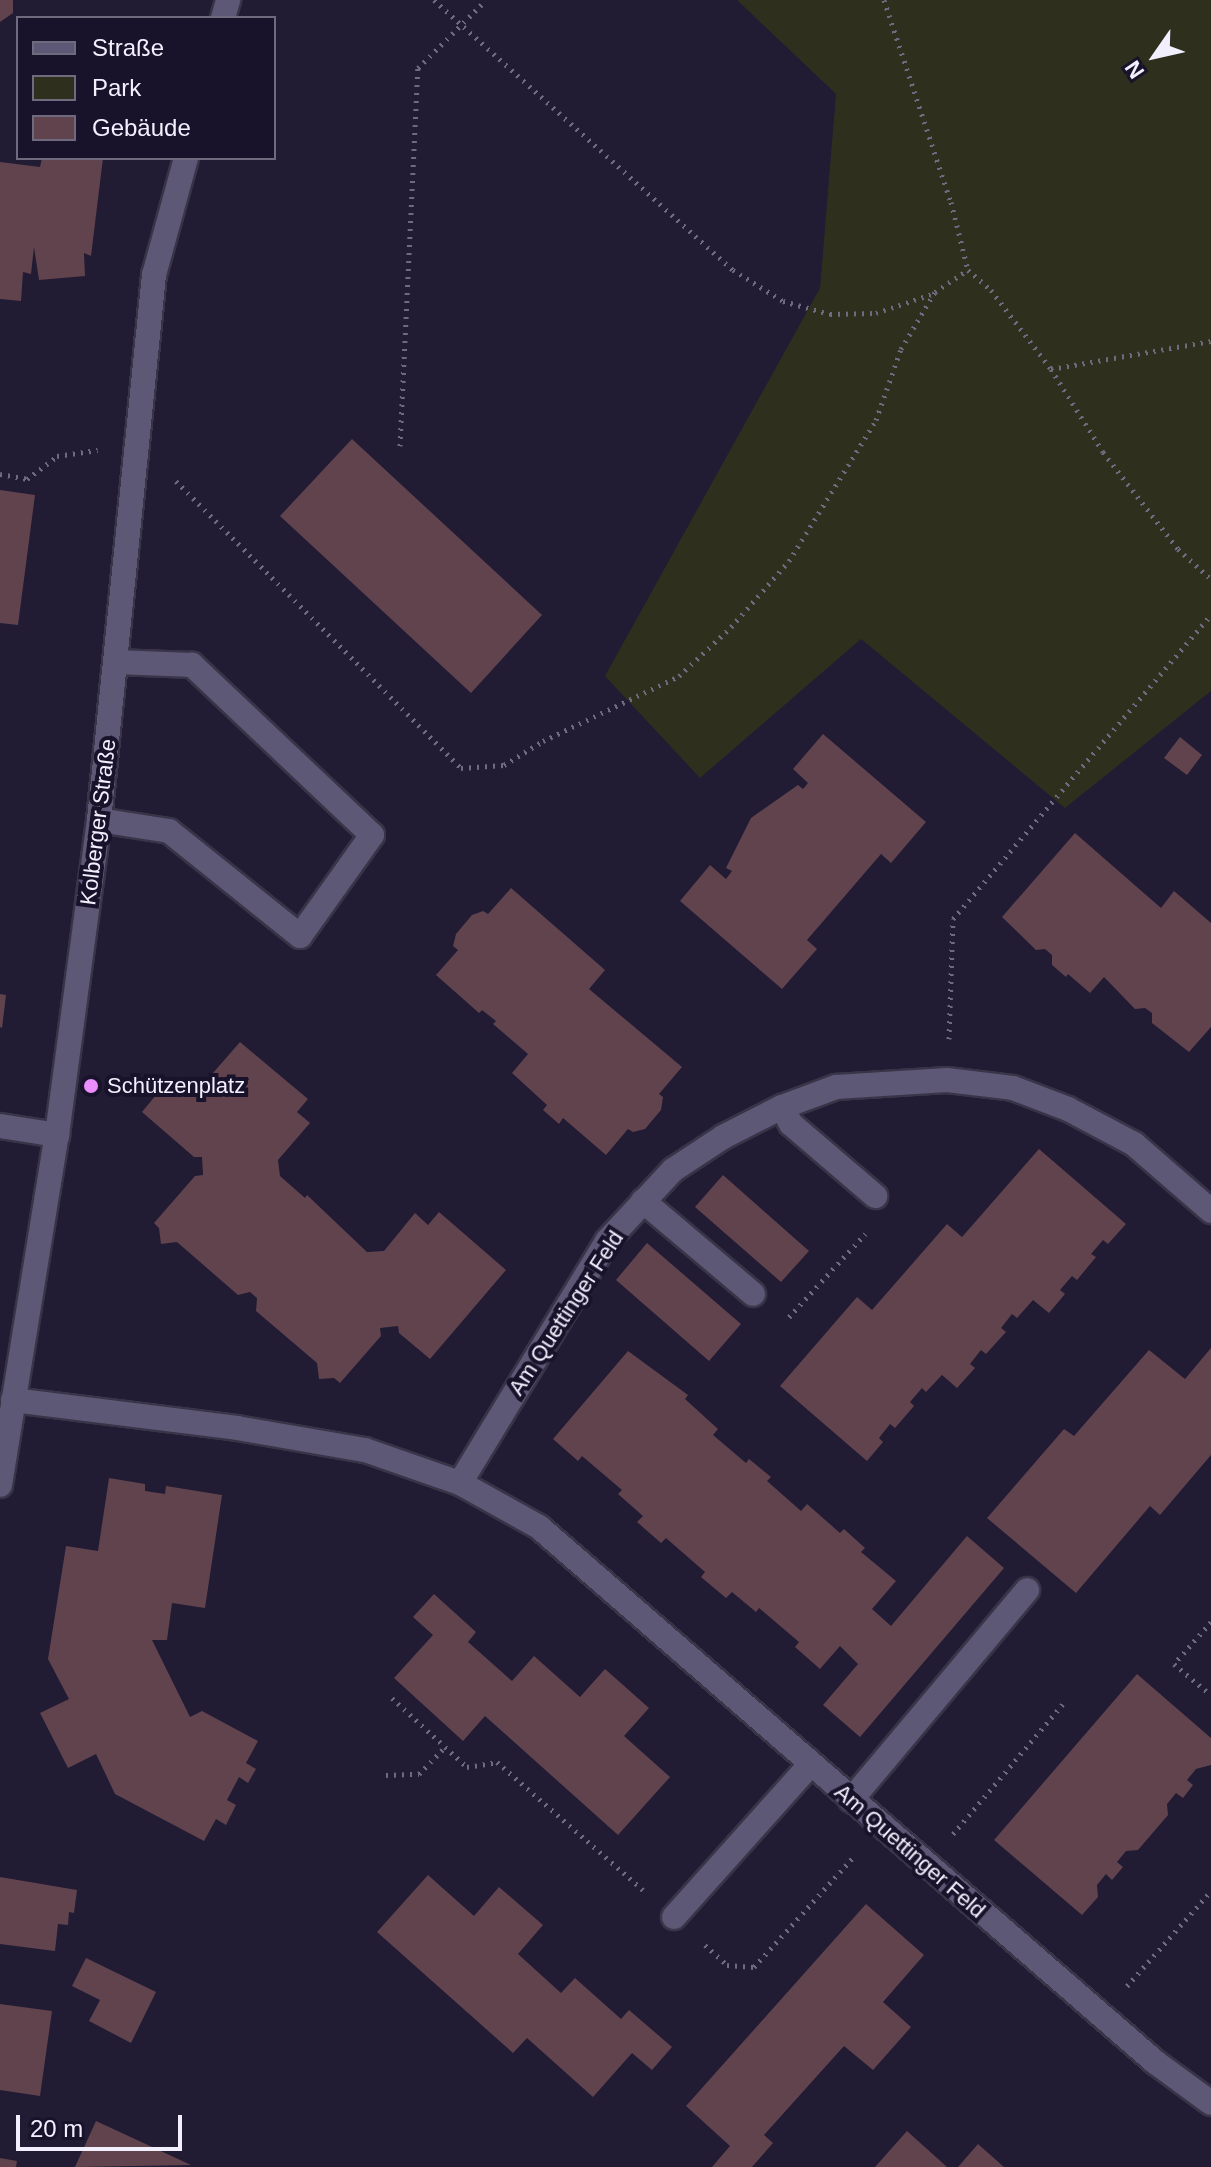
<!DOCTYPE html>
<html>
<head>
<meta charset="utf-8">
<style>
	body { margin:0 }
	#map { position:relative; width:1211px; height:2167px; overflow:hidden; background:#211b34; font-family:Arial,sans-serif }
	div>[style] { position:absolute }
	.green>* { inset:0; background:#2e2f1d }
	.building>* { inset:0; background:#61434e }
	.path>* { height:5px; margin-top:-2.5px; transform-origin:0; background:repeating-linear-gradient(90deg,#6e6a7f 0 2px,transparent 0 8px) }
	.roads { filter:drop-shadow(2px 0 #393448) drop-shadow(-2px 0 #393448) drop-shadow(0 2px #393448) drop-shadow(0 -2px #393448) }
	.lane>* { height:24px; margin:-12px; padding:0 12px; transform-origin:12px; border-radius:12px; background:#5d5875 }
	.street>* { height:24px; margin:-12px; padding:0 12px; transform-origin:12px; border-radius:12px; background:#5d5875 }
	.dots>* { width:22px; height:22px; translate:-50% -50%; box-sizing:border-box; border:4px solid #18122a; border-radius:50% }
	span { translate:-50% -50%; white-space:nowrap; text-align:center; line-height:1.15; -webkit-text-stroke:8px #18122a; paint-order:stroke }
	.street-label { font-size:22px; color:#f2f0fe }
	.poi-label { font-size:22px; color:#f2f0fe }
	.left { translate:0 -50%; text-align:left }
	.legend { position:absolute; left:16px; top:16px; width:260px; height:144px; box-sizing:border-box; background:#18122a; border:2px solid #6f6b7f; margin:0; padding:10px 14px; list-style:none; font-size:24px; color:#f2f0fe }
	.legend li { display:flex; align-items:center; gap:16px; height:40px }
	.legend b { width:40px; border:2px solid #6f6b7f }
	.north { position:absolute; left:1115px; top:16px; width:80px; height:80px; -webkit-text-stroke:6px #18122a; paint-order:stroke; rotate:236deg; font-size:22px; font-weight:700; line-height:32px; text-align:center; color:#f2f0fe }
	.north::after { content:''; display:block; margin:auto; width:28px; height:36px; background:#f2f0fe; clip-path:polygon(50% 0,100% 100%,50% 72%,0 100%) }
	.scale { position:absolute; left:16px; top:2115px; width:166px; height:36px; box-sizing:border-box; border:4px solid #f2f0fe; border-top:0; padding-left:10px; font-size:24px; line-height:28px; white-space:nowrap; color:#f2f0fe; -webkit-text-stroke:6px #18122a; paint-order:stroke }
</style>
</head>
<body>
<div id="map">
	<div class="green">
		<i style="clip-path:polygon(737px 0,1211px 0,1211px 691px,1065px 808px,861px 639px,700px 778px,605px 676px,820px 288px,836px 94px)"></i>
	</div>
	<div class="building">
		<i style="clip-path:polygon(0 0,13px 0,13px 13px,0 22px)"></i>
		<i style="clip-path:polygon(42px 158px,103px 158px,91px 256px,84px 253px,85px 276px,39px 280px,34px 247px,31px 274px,23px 272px,21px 301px,0 299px,0 162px,40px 167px)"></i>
		<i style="clip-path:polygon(352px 439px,542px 615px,471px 693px,280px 516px)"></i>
		<i style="clip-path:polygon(0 490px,35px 495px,18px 625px,0 623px)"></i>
		<i style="clip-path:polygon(823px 734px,926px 822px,891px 863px,881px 854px,807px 940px,817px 949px,782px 989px,680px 901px,710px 865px,726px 879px,732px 871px,726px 868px,751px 818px,798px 785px,803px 789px,808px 783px,793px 769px)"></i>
		<i style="clip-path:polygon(1180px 737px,1202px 755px,1187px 775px,1164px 758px)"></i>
		<i style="clip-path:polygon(1075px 833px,1161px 908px,1174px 891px,1211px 923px,1211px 1027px,1189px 1052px,1152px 1023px,1152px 1013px,1145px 1008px,1135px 1009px,1104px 977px,1090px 993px,1068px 974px,1066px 977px,1052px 965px,1052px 955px,1045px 949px,1036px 950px,1002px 917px)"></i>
		<i style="clip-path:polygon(511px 888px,605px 970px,589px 989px,682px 1067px,659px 1094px,663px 1097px,661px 1110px,645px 1129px,633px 1132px,628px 1129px,606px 1155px,563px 1118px,559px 1124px,543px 1110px,547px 1105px,512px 1073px,528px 1054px,493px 1024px,496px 1021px,482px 1010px,479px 1013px,436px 975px,458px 950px,453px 946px,456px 934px,472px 915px,483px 911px,488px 914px)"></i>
		<i style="clip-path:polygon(0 994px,6px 995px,2px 1028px,0 1027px)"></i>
		<i style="clip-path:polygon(240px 1042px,308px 1099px,297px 1112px,310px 1123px,278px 1160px,280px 1176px,305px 1198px,307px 1195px,367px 1252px,384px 1251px,415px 1213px,428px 1225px,439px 1212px,506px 1270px,430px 1359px,399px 1333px,398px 1326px,380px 1328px,381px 1336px,340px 1383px,334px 1378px,319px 1379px,317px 1363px,256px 1311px,257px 1298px,250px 1292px,238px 1295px,177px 1242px,161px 1244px,159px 1228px,154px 1223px,195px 1176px,203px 1175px,202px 1157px,194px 1157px,142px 1112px,170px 1078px,192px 1097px)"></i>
		<i style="clip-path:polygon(1039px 1149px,1126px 1224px,1108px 1244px,1103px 1240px,1091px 1254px,1096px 1257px,1077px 1280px,1072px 1276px,1060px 1290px,1065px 1294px,1049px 1313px,1033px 1300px,1017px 1318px,1012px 1314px,1001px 1328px,1006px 1332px,986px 1354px,981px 1350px,970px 1364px,975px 1368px,957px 1388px,942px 1375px,926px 1392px,922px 1388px,910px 1402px,914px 1406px,895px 1428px,890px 1424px,879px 1438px,883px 1442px,867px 1461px,780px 1386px,857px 1297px,872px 1310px,947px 1224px,962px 1237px)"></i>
		<i style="clip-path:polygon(723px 1175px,809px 1251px,781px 1282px,695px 1207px)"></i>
		<i style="clip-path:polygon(647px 1243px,741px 1324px,709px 1361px,616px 1280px)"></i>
		<i style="clip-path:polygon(1211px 1348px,1211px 1455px,1160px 1515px,1150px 1506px,1076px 1593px,987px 1518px,1064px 1429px,1074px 1436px,1149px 1350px,1185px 1379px)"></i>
		<i style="clip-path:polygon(628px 1351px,688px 1395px,685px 1399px,718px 1429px,713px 1435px,746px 1463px,749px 1459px,771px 1477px,767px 1481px,801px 1511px,807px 1504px,840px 1533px,844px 1529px,865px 1548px,861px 1552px,896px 1581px,872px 1609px,891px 1626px,967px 1536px,1004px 1568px,860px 1737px,823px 1705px,858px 1664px,840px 1646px,820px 1669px,795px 1647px,799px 1642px,759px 1608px,756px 1612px,732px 1592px,726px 1598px,701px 1577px,705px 1572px,666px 1538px,661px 1543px,637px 1522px,643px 1516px,618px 1494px,622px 1490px,582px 1456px,578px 1461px,553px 1439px)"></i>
		<i style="clip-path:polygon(109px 1478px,145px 1484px,145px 1491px,165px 1494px,166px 1486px,222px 1495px,205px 1608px,172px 1603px,167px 1640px,152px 1640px,190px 1717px,202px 1711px,258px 1741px,246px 1763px,256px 1769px,248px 1783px,239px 1777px,227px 1800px,236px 1805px,226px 1825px,216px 1819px,204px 1841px,115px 1794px,96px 1754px,68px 1768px,40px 1713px,69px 1699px,48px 1659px,66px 1546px,98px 1551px)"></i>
		<i style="clip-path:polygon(434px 1594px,476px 1632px,468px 1642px,512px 1681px,534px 1656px,580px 1697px,605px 1669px,649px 1708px,624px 1736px,670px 1777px,618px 1835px,485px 1716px,463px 1741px,394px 1678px,433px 1635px,413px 1617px)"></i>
		<i style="clip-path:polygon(1137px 1674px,1211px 1738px,1211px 1765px,1196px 1769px,1187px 1780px,1193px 1785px,1183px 1798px,1176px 1793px,1167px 1804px,1168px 1815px,1138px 1850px,1126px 1851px,1117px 1862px,1123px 1867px,1112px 1880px,1106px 1874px,1097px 1885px,1098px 1897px,1082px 1915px,994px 1840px)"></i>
		<i style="clip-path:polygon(428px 1875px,474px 1916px,499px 1887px,543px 1925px,518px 1954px,561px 1993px,575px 1978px,621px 2019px,629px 2010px,672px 2047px,652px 2070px,632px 2053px,593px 2097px,527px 2038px,513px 2053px,377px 1932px)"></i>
		<i style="clip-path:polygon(0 1877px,77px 1890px,74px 1913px,69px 1912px,68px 1925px,58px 1924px,55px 1951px,0 1944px)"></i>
		<i style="clip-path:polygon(866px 1904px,924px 1955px,883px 2002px,911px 2027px,873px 2070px,844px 2046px,764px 2135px,773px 2143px,752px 2167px,712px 2167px,730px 2146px,686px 2106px)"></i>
		<i style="clip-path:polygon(86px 1958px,156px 1992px,131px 2043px,89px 2021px,100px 2000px,72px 1986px)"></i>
		<i style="clip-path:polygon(0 2004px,52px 2011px,40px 2096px,0 2090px)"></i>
		<i style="clip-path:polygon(96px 2121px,191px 2165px,75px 2167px)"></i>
		<i style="clip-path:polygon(907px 2131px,947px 2167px,875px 2167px)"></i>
		<i style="clip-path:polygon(978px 2144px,1004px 2167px,958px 2167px)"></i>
		<i style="clip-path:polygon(0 2158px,17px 2161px,16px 2167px,0 2167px)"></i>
	</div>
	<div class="path">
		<i style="left:434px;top:0;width:403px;rotate:42.1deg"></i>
		<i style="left:733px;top:270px;width:59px;rotate:31.8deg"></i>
		<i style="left:783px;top:301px;width:49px;rotate:15.5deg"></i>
		<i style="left:830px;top:314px;width:46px;rotate:-1.2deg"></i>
		<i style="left:876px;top:313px;width:62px;rotate:-18.7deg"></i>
		<i style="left:884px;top:0;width:213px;rotate:71.7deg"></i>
		<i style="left:951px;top:202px;width:70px;rotate:76deg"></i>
		<i style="left:968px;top:270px;width:30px;rotate:41deg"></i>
		<i style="left:991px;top:290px;width:99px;rotate:52.8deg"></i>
		<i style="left:1051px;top:369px;width:98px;rotate:57.9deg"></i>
		<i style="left:1103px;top:452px;width:123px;rotate:52.3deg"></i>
		<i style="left:1178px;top:549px;width:45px;rotate:42.3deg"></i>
		<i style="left:1051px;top:369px;width:162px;rotate:-9.9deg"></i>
		<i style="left:400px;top:446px;width:378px;rotate:-87.3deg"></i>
		<i style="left:418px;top:68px;width:96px;rotate:-45deg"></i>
		<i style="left:0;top:474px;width:27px;rotate:10deg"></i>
		<i style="left:27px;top:479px;width:38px;rotate:-37deg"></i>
		<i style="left:57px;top:456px;width:41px;rotate:-8.3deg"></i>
		<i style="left:176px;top:481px;width:404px;rotate:45.2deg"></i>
		<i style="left:461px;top:768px;width:43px;rotate:-4deg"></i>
		<i style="left:504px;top:765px;width:46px;rotate:-31.6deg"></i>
		<i style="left:543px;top:741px;width:151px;rotate:-25.5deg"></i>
		<i style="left:679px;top:676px;width:71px;rotate:-43.3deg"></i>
		<i style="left:731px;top:627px;width:88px;rotate:-48.7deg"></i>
		<i style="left:789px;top:561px;width:166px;rotate:-58.3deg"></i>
		<i style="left:876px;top:420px;width:75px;rotate:-70.6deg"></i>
		<i style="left:901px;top:349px;width:66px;rotate:-59.2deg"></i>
		<i style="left:935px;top:292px;width:40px;rotate:-34deg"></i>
		<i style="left:949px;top:1039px;width:120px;rotate:-88.1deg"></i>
		<i style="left:953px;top:919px;width:399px;rotate:-49.7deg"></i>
		<i style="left:789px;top:1317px;width:113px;rotate:-47.5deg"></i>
		<i style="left:1211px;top:1622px;width:56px;rotate:131.4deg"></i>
		<i style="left:1174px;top:1664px;width:48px;rotate:40deg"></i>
		<i style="left:392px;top:1698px;width:102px;rotate:42.6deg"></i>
		<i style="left:467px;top:1767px;width:30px;rotate:-9deg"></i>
		<i style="left:497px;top:1762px;width:194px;rotate:41.2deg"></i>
		<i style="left:386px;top:1775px;width:33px;rotate:-2deg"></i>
		<i style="left:419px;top:1774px;width:39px;rotate:-46deg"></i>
		<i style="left:953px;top:1834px;width:170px;rotate:-49.8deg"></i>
		<i style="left:705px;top:1945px;width:30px;rotate:42deg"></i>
		<i style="left:727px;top:1965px;width:27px;rotate:4deg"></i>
		<i style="left:754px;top:1967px;width:152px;rotate:-47.9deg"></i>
		<i style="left:1127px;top:1986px;width:127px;rotate:-48.5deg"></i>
	</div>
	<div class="roads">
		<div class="lane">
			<i style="left:99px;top:820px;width:71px;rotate:8.9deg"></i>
			<i style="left:169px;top:831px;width:168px;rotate:38.7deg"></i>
			<i style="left:300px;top:936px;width:124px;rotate:-54.5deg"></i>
			<i style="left:372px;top:835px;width:248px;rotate:-136.6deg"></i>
			<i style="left:192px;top:665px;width:76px;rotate:-177.7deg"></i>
			<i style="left:782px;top:1107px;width:19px;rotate:62deg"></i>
			<i style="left:791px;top:1124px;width:111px;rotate:40.6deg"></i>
			<i style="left:643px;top:1201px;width:144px;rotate:40.2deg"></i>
			<i style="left:851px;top:1800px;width:274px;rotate:-50deg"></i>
			<i style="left:674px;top:1917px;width:204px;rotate:-48.2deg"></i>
		</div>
		<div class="street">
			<i style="left:223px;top:18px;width:19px;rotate:-74deg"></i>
			<i style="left:0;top:1126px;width:58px;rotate:9deg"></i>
			<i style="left:13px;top:1400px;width:226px;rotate:7.1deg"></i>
			<i style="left:237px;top:1428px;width:130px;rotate:9.8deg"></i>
			<i style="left:365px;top:1450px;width:101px;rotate:19.2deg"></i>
			<i style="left:460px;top:1483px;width:90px;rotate:29.1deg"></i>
			<i style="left:539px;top:1527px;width:816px;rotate:40.97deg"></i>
			<i style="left:1155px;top:2062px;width:69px;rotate:36.2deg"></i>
			<i style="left:460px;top:1483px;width:283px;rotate:-58.7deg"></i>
			<i style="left:607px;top:1241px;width:97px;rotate:-47.1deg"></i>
			<i style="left:673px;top:1170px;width:60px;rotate:-33.4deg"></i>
			<i style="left:723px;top:1137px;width:66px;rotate:-27deg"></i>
			<i style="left:782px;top:1107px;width:58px;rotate:-20.3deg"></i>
			<i style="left:836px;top:1087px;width:111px;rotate:-3.6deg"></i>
			<i style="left:947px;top:1080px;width:66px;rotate:6.9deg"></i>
			<i style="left:1013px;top:1088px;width:59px;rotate:20.9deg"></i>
			<i style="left:1068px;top:1109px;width:75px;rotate:27.9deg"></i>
			<i style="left:1134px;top:1144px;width:102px;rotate:41deg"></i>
			<i style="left:0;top:1485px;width:355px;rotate:-80.8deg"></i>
			<i style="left:57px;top:1135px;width:318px;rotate:-82.4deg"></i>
			<i style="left:99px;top:820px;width:548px;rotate:-84.24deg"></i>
			<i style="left:154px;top:275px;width:121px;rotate:-74.7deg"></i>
		</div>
	</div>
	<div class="dots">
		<i style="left:91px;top:1086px;background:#ea8dfd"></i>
	</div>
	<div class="street-label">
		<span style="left:98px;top:822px;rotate:-83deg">Kolberger Straße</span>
		<span style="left:566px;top:1313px;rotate:-57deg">Am Quettinger Feld</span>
		<span style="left:910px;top:1851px;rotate:41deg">Am Quettinger Feld</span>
	</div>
	<div class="poi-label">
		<span class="left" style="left:107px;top:1086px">Schützenplatz</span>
	</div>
	<ul class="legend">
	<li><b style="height:10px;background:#5d5875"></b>Straße</li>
	<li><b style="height:22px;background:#2e2f1d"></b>Park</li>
	<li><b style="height:22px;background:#61434e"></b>Gebäude</li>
	</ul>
	<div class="north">N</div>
	<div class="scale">20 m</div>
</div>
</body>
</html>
